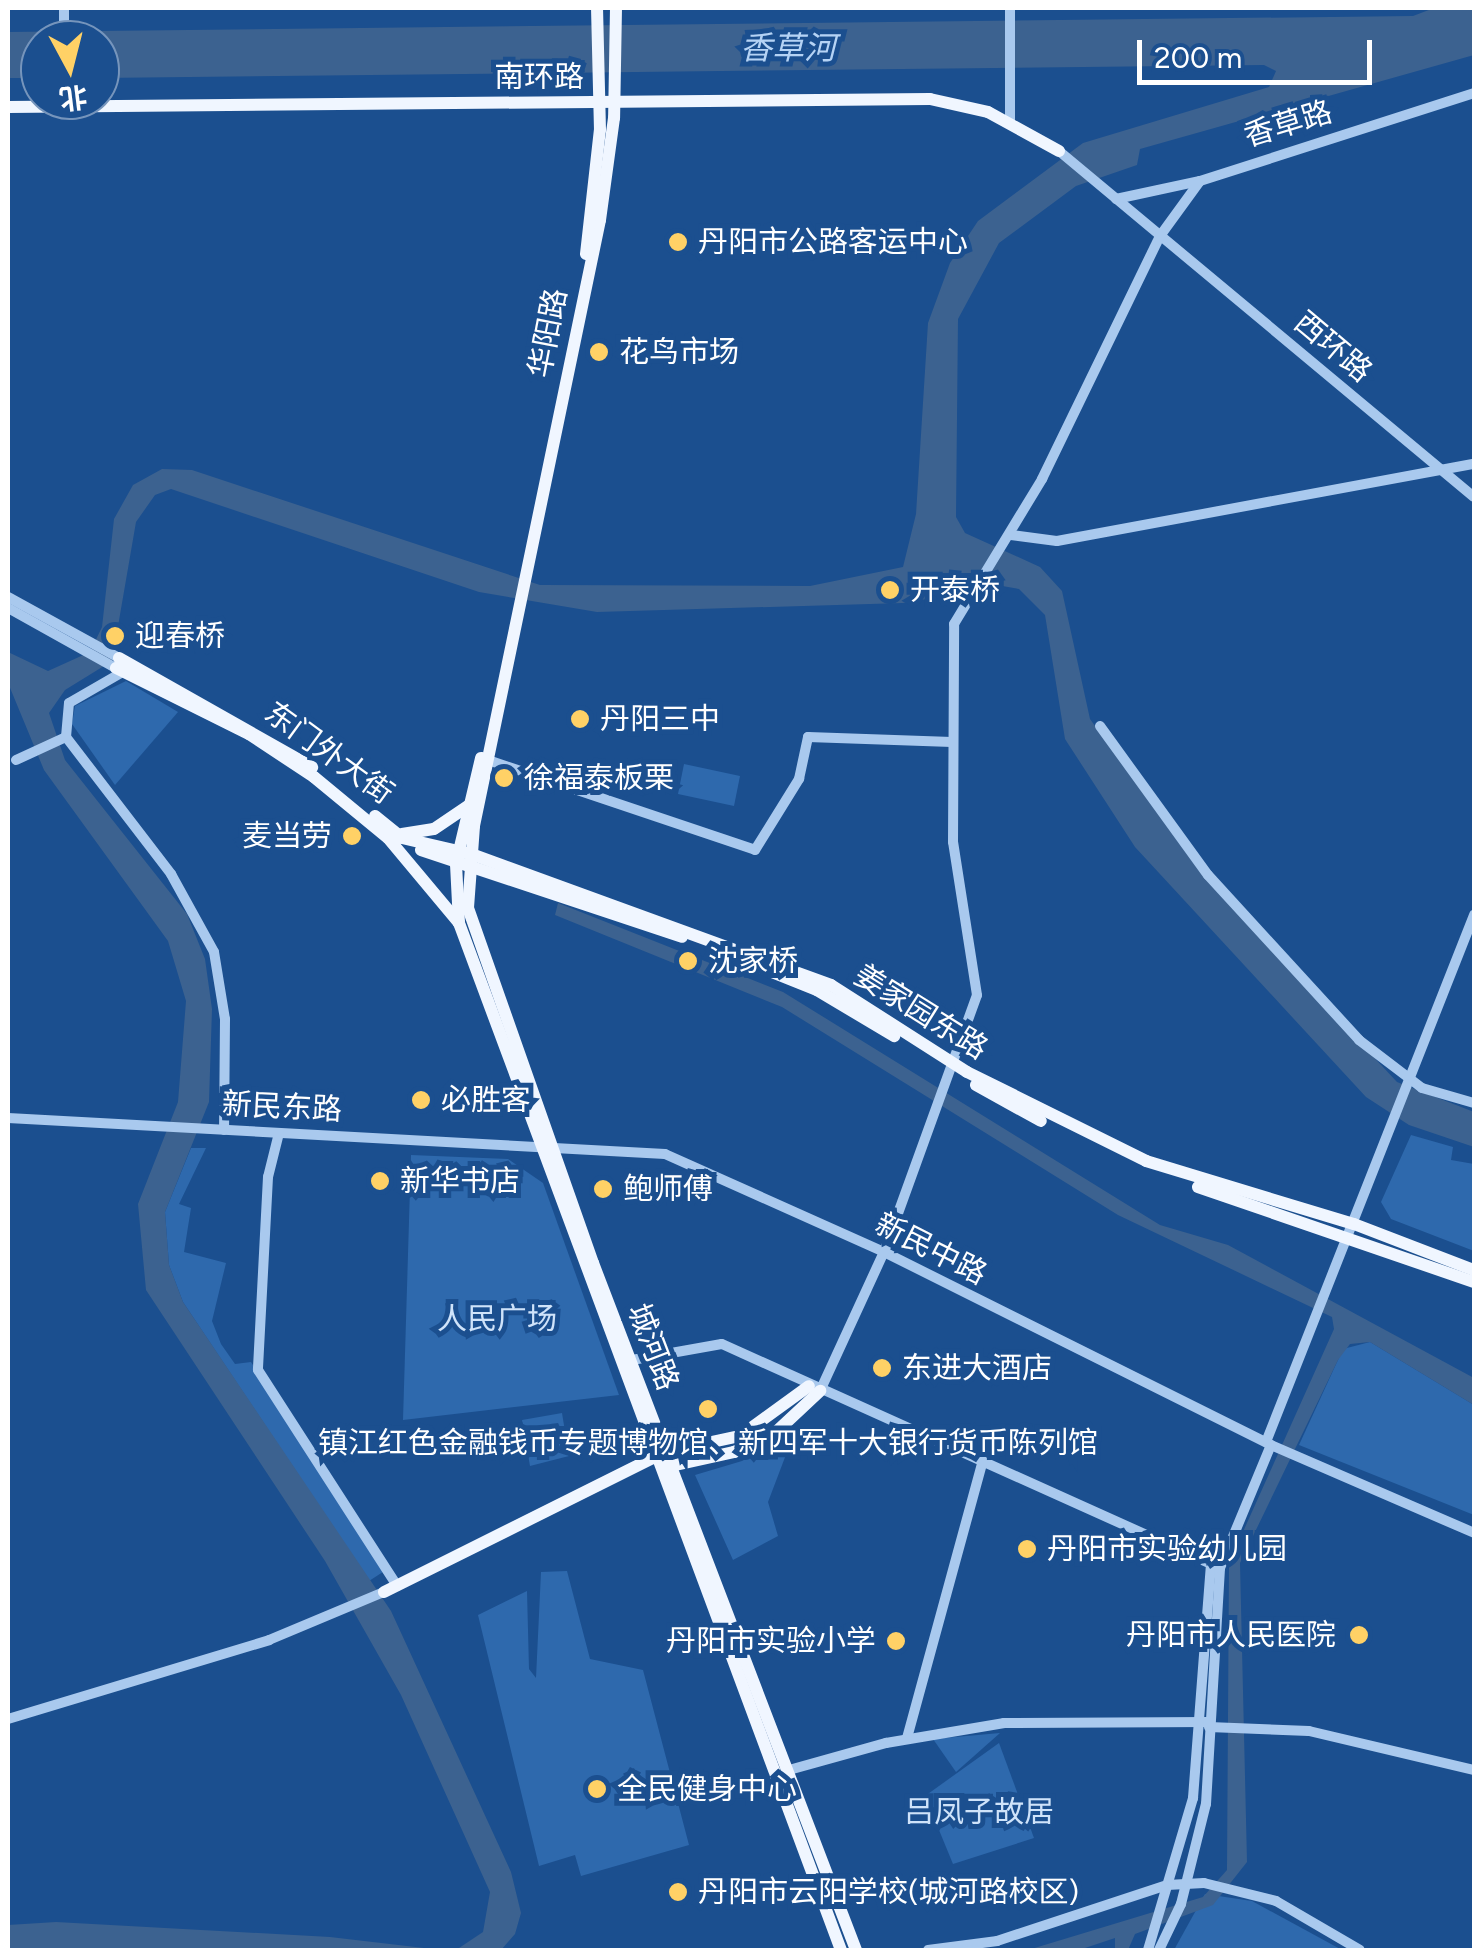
<!DOCTYPE html>
<html>
<head>
<meta charset="utf-8">
<style>
	body { margin:0 }
	#map { position:relative; width:1482px; height:1958px; overflow:hidden; background:#1b4f8f; font-family:Figtree,"Noto Sans SC",sans-serif }
	div>[style] { position:absolute }
	.green>* { inset:0; background:#2e69ad }
	.water>* { inset:0; background:#3c6290 }
	.minor>* { height:10px; margin:-5px; padding:0 5px; transform-origin:5px; border-radius:5px; background:#a9c9ee }
	.major>* { height:12px; margin:-6px; padding:0 6px; transform-origin:6px; border-radius:6px; background:#f0f6ff }
	.dots>* { width:28px; height:28px; translate:-50% -50%; box-sizing:border-box; border:5px solid #1b4f8f; border-radius:50% }
	span { translate:-50% -50%; white-space:nowrap; text-align:center; line-height:1.15; -webkit-text-stroke:10px #1b4f8f; paint-order:stroke }
	.street-label { font-size:30px; color:#fff }
	.poi-label { font-size:30px; color:#fff }
	.left { translate:0 -50%; text-align:left }
	.right { translate:-100% -50%; text-align:right }
	.park-label { font-size:30px; color:#cfe3fa }
	.water-label { font-size:32px; color:#b5d3f5; font-style:italic }
	.frame { position:absolute; inset:0; border:10px solid #fff; pointer-events:none }
	.north { position:absolute; left:20px; top:20px; width:100px; height:100px; box-sizing:border-box; background:#1b4f8f; border:2px solid #7695bc; border-radius:50%; rotate:173deg; font-size:28px; font-weight:700; line-height:40px; text-align:center; color:#fff }
	.north::after { content:''; display:block; margin:auto; width:35px; height:45px; background:#ffd166; clip-path:polygon(50% 0,100% 100%,50% 72%,0 100%) }
	.scale { position:absolute; left:1137px; top:40px; width:235px; height:45px; box-sizing:border-box; border:5px solid #fff; border-top:0; padding-left:12px; font-size:30px; line-height:35px; white-space:nowrap; color:#fff; -webkit-text-stroke:8px #1b4f8f; paint-order:stroke }
</style>
</head>
<body>
<div id="map">
	<div class="green">
		<i style="clip-path:polygon(126px 681px,178px 712px,115px 785px,72px 724px,75px 706px)"></i>
		<i style="clip-path:polygon(684px 764px,740px 776px,734px 806px,678px 794px)"></i>
		<i style="clip-path:polygon(1411px 1135px,1453px 1147px,1451px 1160px,1474px 1164px,1474px 1251px,1391px 1219px,1381px 1202px)"></i>
		<i style="clip-path:polygon(191px 1148px,206px 1148px,179px 1204px,191px 1208px,184px 1252px,226px 1263px,212px 1321px,221px 1344px,235px 1364px,251px 1362px,386px 1570px,369px 1581px,183px 1302px,169px 1265px,165px 1212px)"></i>
		<i style="clip-path:polygon(411px 1155px,508px 1159px,543px 1183px,619px 1395px,403px 1420px)"></i>
		<i style="clip-path:polygon(1370px 1342px,1474px 1405px,1474px 1515px,1299px 1445px,1343px 1349px)"></i>
		<i style="clip-path:polygon(562px 1413px,569px 1456px,530px 1466px,522px 1420px)"></i>
		<i style="clip-path:polygon(795px 1431px,768px 1502px,778px 1536px,733px 1560px,695px 1475px,742px 1461px)"></i>
		<i style="clip-path:polygon(567px 1571px,590px 1659px,643px 1670px,689px 1845px,581px 1876px,575px 1855px,539px 1866px,478px 1615px,527px 1591px,529px 1669px,536px 1678px,541px 1572px)"></i>
		<i style="clip-path:polygon(1000px 1733px,956px 1772px,933px 1739px)"></i>
		<i style="clip-path:polygon(999px 1743px,1034px 1838px,953px 1864px,925px 1796px)"></i>
		<i style="clip-path:polygon(1205px 1894px,1252px 1901px,1342px 1950px,1174px 1950px)"></i>
	</div>
	<div class="water">
		<i style="clip-path:polygon(1434px 8px,1474px 8px,1474px 55px,1140px 149px,1137px 165px,1076px 186px,999px 243px,958px 319px,956px 517px,965px 533px,1040px 567px,1062px 591px,1090px 719px,1197px 868px,1397px 1082px,1474px 1112px,1474px 1147px,1409px 1125px,1366px 1097px,1135px 847px,1065px 739px,1045px 615px,1019px 589px,974px 581px,950px 595px,903px 603px,597px 612px,479px 592px,171px 489px,155px 495px,136px 522px,112px 661px,65px 690px,49px 713px,65px 760px,187px 914px,205px 959px,212px 1009px,209px 1102px,165px 1212px,169px 1265px,183px 1302px,391px 1611px,511px 1872px,521px 1913px,515px 1934px,501px 1950px,456px 1950px,483px 1932px,490px 1892px,401px 1695px,325px 1561px,146px 1290px,138px 1204px,178px 1102px,186px 1001px,168px 941px,44px 770px,8px 683px,8px 652px,48px 671px,90px 652px,102px 627px,114px 519px,133px 485px,162px 469px,192px 470px,540px 585px,810px 586px,903px 567px,916px 514px,928px 323px,950px 263px,978px 221px,1083px 143px,1269px 87px,1276px 71px,1264px 65px,100px 78px,100px 40px,40px 40px,40px 78px,8px 78px,8px 32px,1413px 16px)"></i>
		<i style="clip-path:polygon(558px 903px,783px 992px,1160px 1225px,1228px 1245px,1474px 1378px,1474px 1405px,1370px 1342px,1350px 1344px,1338px 1360px,1240px 1563px,1247px 1862px,1213px 1905px,1135px 1934px,1128px 1950px,1115px 1950px,1115px 1938px,1079px 1950px,1028px 1950px,1203px 1897px,1227px 1870px,1229px 1563px,1334px 1329px,1332px 1317px,1118px 1215px,782px 1007px,555px 915px)"></i>
		<i style="clip-path:polygon(56px 1922px,330px 1937px,441px 1950px,8px 1950px,8px 1925px)"></i>
	</div>
	<div class="minor">
		<i style="left:64px;top:8px;width:32px;rotate:90deg"></i>
		<i style="left:1010px;top:8px;width:115px;rotate:90deg"></i>
		<i style="left:1059px;top:151px;width:540px;rotate:39.82deg"></i>
		<i style="left:1116px;top:199px;width:86px;rotate:-12.1deg"></i>
		<i style="left:1200px;top:181px;width:288px;rotate:-17.8deg"></i>
		<i style="left:1011px;top:535px;width:46px;rotate:7.4deg"></i>
		<i style="left:1057px;top:541px;width:424px;rotate:-10.5deg"></i>
		<i style="left:8px;top:597px;width:127px;rotate:28.8deg"></i>
		<i style="left:8px;top:608px;width:124px;rotate:29.1deg"></i>
		<i style="left:1100px;top:726px;width:184px;rotate:54.1deg"></i>
		<i style="left:1208px;top:875px;width:224px;rotate:47.5deg"></i>
		<i style="left:1359px;top:1040px;width:79px;rotate:37.3deg"></i>
		<i style="left:1422px;top:1088px;width:54px;rotate:16.1deg"></i>
		<i style="left:66px;top:737px;width:173px;rotate:52.5deg"></i>
		<i style="left:171px;top:874px;width:89px;rotate:61.1deg"></i>
		<i style="left:214px;top:952px;width:68px;rotate:80.7deg"></i>
		<i style="left:225px;top:1019px;width:111px;rotate:90.5deg"></i>
		<i style="left:482px;top:758px;width:288px;rotate:18.6deg"></i>
		<i style="left:755px;top:850px;width:84px;rotate:-58.2deg"></i>
		<i style="left:799px;top:779px;width:43px;rotate:-77.9deg"></i>
		<i style="left:808px;top:737px;width:144px;rotate:2deg"></i>
		<i style="left:16px;top:760px;width:55px;rotate:-24.7deg"></i>
		<i style="left:66px;top:737px;width:34px;rotate:-85deg"></i>
		<i style="left:69px;top:703px;width:68px;rotate:-30deg"></i>
		<i style="left:8px;top:1118px;width:658px;rotate:3.14deg"></i>
		<i style="left:665px;top:1154px;width:240px;rotate:24.1deg"></i>
		<i style="left:884px;top:1252px;width:432px;rotate:26.5deg"></i>
		<i style="left:1271px;top:1445px;width:221px;rotate:23.4deg"></i>
		<i style="left:279px;top:1133px;width:45px;rotate:104deg"></i>
		<i style="left:268px;top:1177px;width:193px;rotate:93deg"></i>
		<i style="left:258px;top:1370px;width:257px;rotate:57.2deg"></i>
		<i style="left:632px;top:1360px;width:91px;rotate:-10.1deg"></i>
		<i style="left:722px;top:1344px;width:546px;rotate:24.22deg"></i>
		<i style="left:820px;top:1391px;width:153px;rotate:-65.3deg"></i>
		<i style="left:884px;top:1252px;width:273px;rotate:-70.1deg"></i>
		<i style="left:977px;top:995px;width:155px;rotate:-98.9deg"></i>
		<i style="left:953px;top:842px;width:218px;rotate:-89.7deg"></i>
		<i style="left:954px;top:624px;width:170px;rotate:-58.7deg"></i>
		<i style="left:1042px;top:479px;width:270px;rotate:-64.1deg"></i>
		<i style="left:1160px;top:236px;width:68px;rotate:-54deg"></i>
		<i style="left:1266px;top:1442px;width:567px;rotate:-68.46deg"></i>
		<i style="left:8px;top:1719px;width:273px;rotate:-16.8deg"></i>
		<i style="left:269px;top:1640px;width:125px;rotate:-22.7deg"></i>
		<i style="left:1209px;top:1727px;width:100px;rotate:2.3deg"></i>
		<i style="left:1309px;top:1731px;width:170px;rotate:13.3deg"></i>
		<i style="left:907px;top:1738px;width:287px;rotate:-74.7deg"></i>
		<i style="left:789px;top:1770px;width:101px;rotate:-15.6deg"></i>
		<i style="left:886px;top:1743px;width:120px;rotate:-9.6deg"></i>
		<i style="left:1004px;top:1723px;width:205px;rotate:-0.3deg"></i>
		<i style="left:928px;top:1950px;width:70px;rotate:-7.4deg"></i>
		<i style="left:997px;top:1941px;width:179px;rotate:-18.2deg"></i>
		<i style="left:1167px;top:1885px;width:37px;rotate:-3deg"></i>
		<i style="left:1204px;top:1883px;width:74px;rotate:14deg"></i>
		<i style="left:1276px;top:1901px;width:97px;rotate:30.3deg"></i>
		<i style="left:1148px;top:1950px;width:159px;rotate:-73.5deg"></i>
		<i style="left:1193px;top:1798px;width:235px;rotate:-85.6deg"></i>
		<i style="left:1159px;top:1950px;width:51px;rotate:-64.4deg"></i>
		<i style="left:1181px;top:1904px;width:103px;rotate:-76deg"></i>
		<i style="left:1206px;top:1804px;width:236px;rotate:-86.6deg"></i>
		<i style="left:1220px;top:1568px;width:133px;rotate:-67.5deg"></i>
	</div>
	<div class="major">
		<i style="left:616px;top:8px;width:110px;rotate:91deg"></i>
		<i style="left:614px;top:118px;width:103px;rotate:97.8deg"></i>
		<i style="left:600px;top:220px;width:619px;rotate:101.75deg"></i>
		<i style="left:474px;top:826px;width:82px;rotate:94.2deg"></i>
		<i style="left:468px;top:908px;width:376px;rotate:70.6deg"></i>
		<i style="left:593px;top:1263px;width:736px;rotate:69.05deg"></i>
		<i style="left:8px;top:107px;width:922px;rotate:-0.5deg"></i>
		<i style="left:930px;top:99px;width:59px;rotate:12.6deg"></i>
		<i style="left:988px;top:112px;width:81px;rotate:28.8deg"></i>
		<i style="left:586px;top:254px;width:125px;rotate:-83.6deg"></i>
		<i style="left:600px;top:130px;width:122px;rotate:-91.4deg"></i>
		<i style="left:119px;top:658px;width:222px;rotate:29.5deg"></i>
		<i style="left:116px;top:668px;width:148px;rotate:26.4deg"></i>
		<i style="left:249px;top:734px;width:78px;rotate:33.5deg"></i>
		<i style="left:314px;top:777px;width:96px;rotate:39.5deg"></i>
		<i style="left:388px;top:838px;width:111px;rotate:50.1deg"></i>
		<i style="left:459px;top:923px;width:1096px;rotate:69.6deg"></i>
		<i style="left:375px;top:816px;width:35px;rotate:39deg"></i>
		<i style="left:402px;top:838px;width:71px;rotate:13.1deg"></i>
		<i style="left:471px;top:854px;width:383px;rotate:20deg"></i>
		<i style="left:831px;top:985px;width:161px;rotate:32.6deg"></i>
		<i style="left:967px;top:1072px;width:200px;rotate:26.4deg"></i>
		<i style="left:1146px;top:1161px;width:217px;rotate:16.9deg"></i>
		<i style="left:1354px;top:1224px;width:129px;rotate:21deg"></i>
		<i style="left:402px;top:834px;width:32px;rotate:-9deg"></i>
		<i style="left:434px;top:829px;width:41px;rotate:-34.1deg"></i>
		<i style="left:421px;top:850px;width:275px;rotate:18.4deg"></i>
		<i style="left:459px;top:923px;width:59px;rotate:-92.9deg"></i>
		<i style="left:456px;top:864px;width:109px;rotate:-76.7deg"></i>
		<i style="left:747px;top:962px;width:75px;rotate:21.8deg"></i>
		<i style="left:817px;top:990px;width:90px;rotate:30.9deg"></i>
		<i style="left:976px;top:1085px;width:74px;rotate:29deg"></i>
		<i style="left:1198px;top:1187px;width:292px;rotate:19deg"></i>
		<i style="left:671px;top:1466px;width:65px;rotate:-12.5deg"></i>
		<i style="left:734px;top:1452px;width:45px;rotate:-24.9deg"></i>
		<i style="left:775px;top:1433px;width:62px;rotate:-43deg"></i>
		<i style="left:384px;top:1592px;width:314px;rotate:-26.5deg"></i>
		<i style="left:665px;top:1452px;width:77px;rotate:-12deg"></i>
		<i style="left:740px;top:1436px;width:85px;rotate:-35.9deg"></i>
	</div>
	<div class="dots">
		<i style="left:678px;top:242px;background:#ffd166"></i>
		<i style="left:599px;top:352px;background:#ffd166"></i>
		<i style="left:890px;top:590px;background:#ffd166"></i>
		<i style="left:115px;top:636px;background:#ffd166"></i>
		<i style="left:580px;top:719px;background:#ffd166"></i>
		<i style="left:504px;top:778px;background:#ffd166"></i>
		<i style="left:352px;top:836px;background:#ffd166"></i>
		<i style="left:688px;top:961px;background:#ffd166"></i>
		<i style="left:421px;top:1100px;background:#ffd166"></i>
		<i style="left:380px;top:1181px;background:#ffd166"></i>
		<i style="left:603px;top:1189px;background:#ffd166"></i>
		<i style="left:882px;top:1368px;background:#ffd166"></i>
		<i style="left:708px;top:1409px;background:#ffd166"></i>
		<i style="left:1027px;top:1549px;background:#ffd166"></i>
		<i style="left:1359px;top:1635px;background:#ffd166"></i>
		<i style="left:896px;top:1641px;background:#ffd166"></i>
		<i style="left:597px;top:1789px;background:#ffd166"></i>
		<i style="left:678px;top:1892px;background:#ffd166"></i>
	</div>
	<div class="street-label">
		<span style="left:539px;top:77px">南环路</span>
		<span style="left:1288px;top:124px;rotate:-17deg">香草路</span>
		<span style="left:548px;top:333px;rotate:-79deg">华阳路</span>
		<span style="left:1333px;top:347px;rotate:40deg">西环路</span>
		<span style="left:329px;top:753px;rotate:36deg">东门外大街</span>
		<span style="left:921px;top:1012px;rotate:32deg">姜家园东路</span>
		<span style="left:282px;top:1107px;rotate:3deg">新民东路</span>
		<span style="left:931px;top:1249px;rotate:27deg">新民中路</span>
		<span style="left:653px;top:1347px;rotate:69deg">城河路</span>
	</div>
	<div class="poi-label">
		<span class="left" style="left:698px;top:242px">丹阳市公路客运中心</span>
		<span class="left" style="left:619px;top:352px">花鸟市场</span>
		<span class="left" style="left:910px;top:590px">开泰桥</span>
		<span class="left" style="left:135px;top:636px">迎春桥</span>
		<span class="left" style="left:600px;top:719px">丹阳三中</span>
		<span class="left" style="left:524px;top:778px">徐福泰板栗</span>
		<span class="right" style="left:332px;top:836px">麦当劳</span>
		<span class="left" style="left:708px;top:961px">沈家桥</span>
		<span class="left" style="left:441px;top:1100px">必胜客</span>
		<span class="left" style="left:400px;top:1181px">新华书店</span>
		<span class="left" style="left:623px;top:1189px">鲍师傅</span>
		<span class="left" style="left:902px;top:1368px">东进大酒店</span>
		<span style="left:708px;top:1443px">镇江红色金融钱币专题博物馆、新四军十大银行货币陈列馆</span>
		<span class="left" style="left:1047px;top:1549px">丹阳市实验幼儿园</span>
		<span class="right" style="left:1336px;top:1635px">丹阳市人民医院</span>
		<span class="right" style="left:876px;top:1641px">丹阳市实验小学</span>
		<span class="left" style="left:617px;top:1789px">全民健身中心</span>
		<span class="left" style="left:698px;top:1892px">丹阳市云阳学校(城河路校区)</span>
	</div>
	<div class="park-label">
		<span style="left:497px;top:1319px">人民广场</span>
		<span style="left:979px;top:1812px">吕凤子故居</span>
	</div>
	<div class="water-label">
		<span style="left:788px;top:48px">香草河</span>
	</div>
	<div class="frame"></div>
	<div class="north">北</div>
	<div class="scale">200 m</div>
</div>
</body>
</html>
